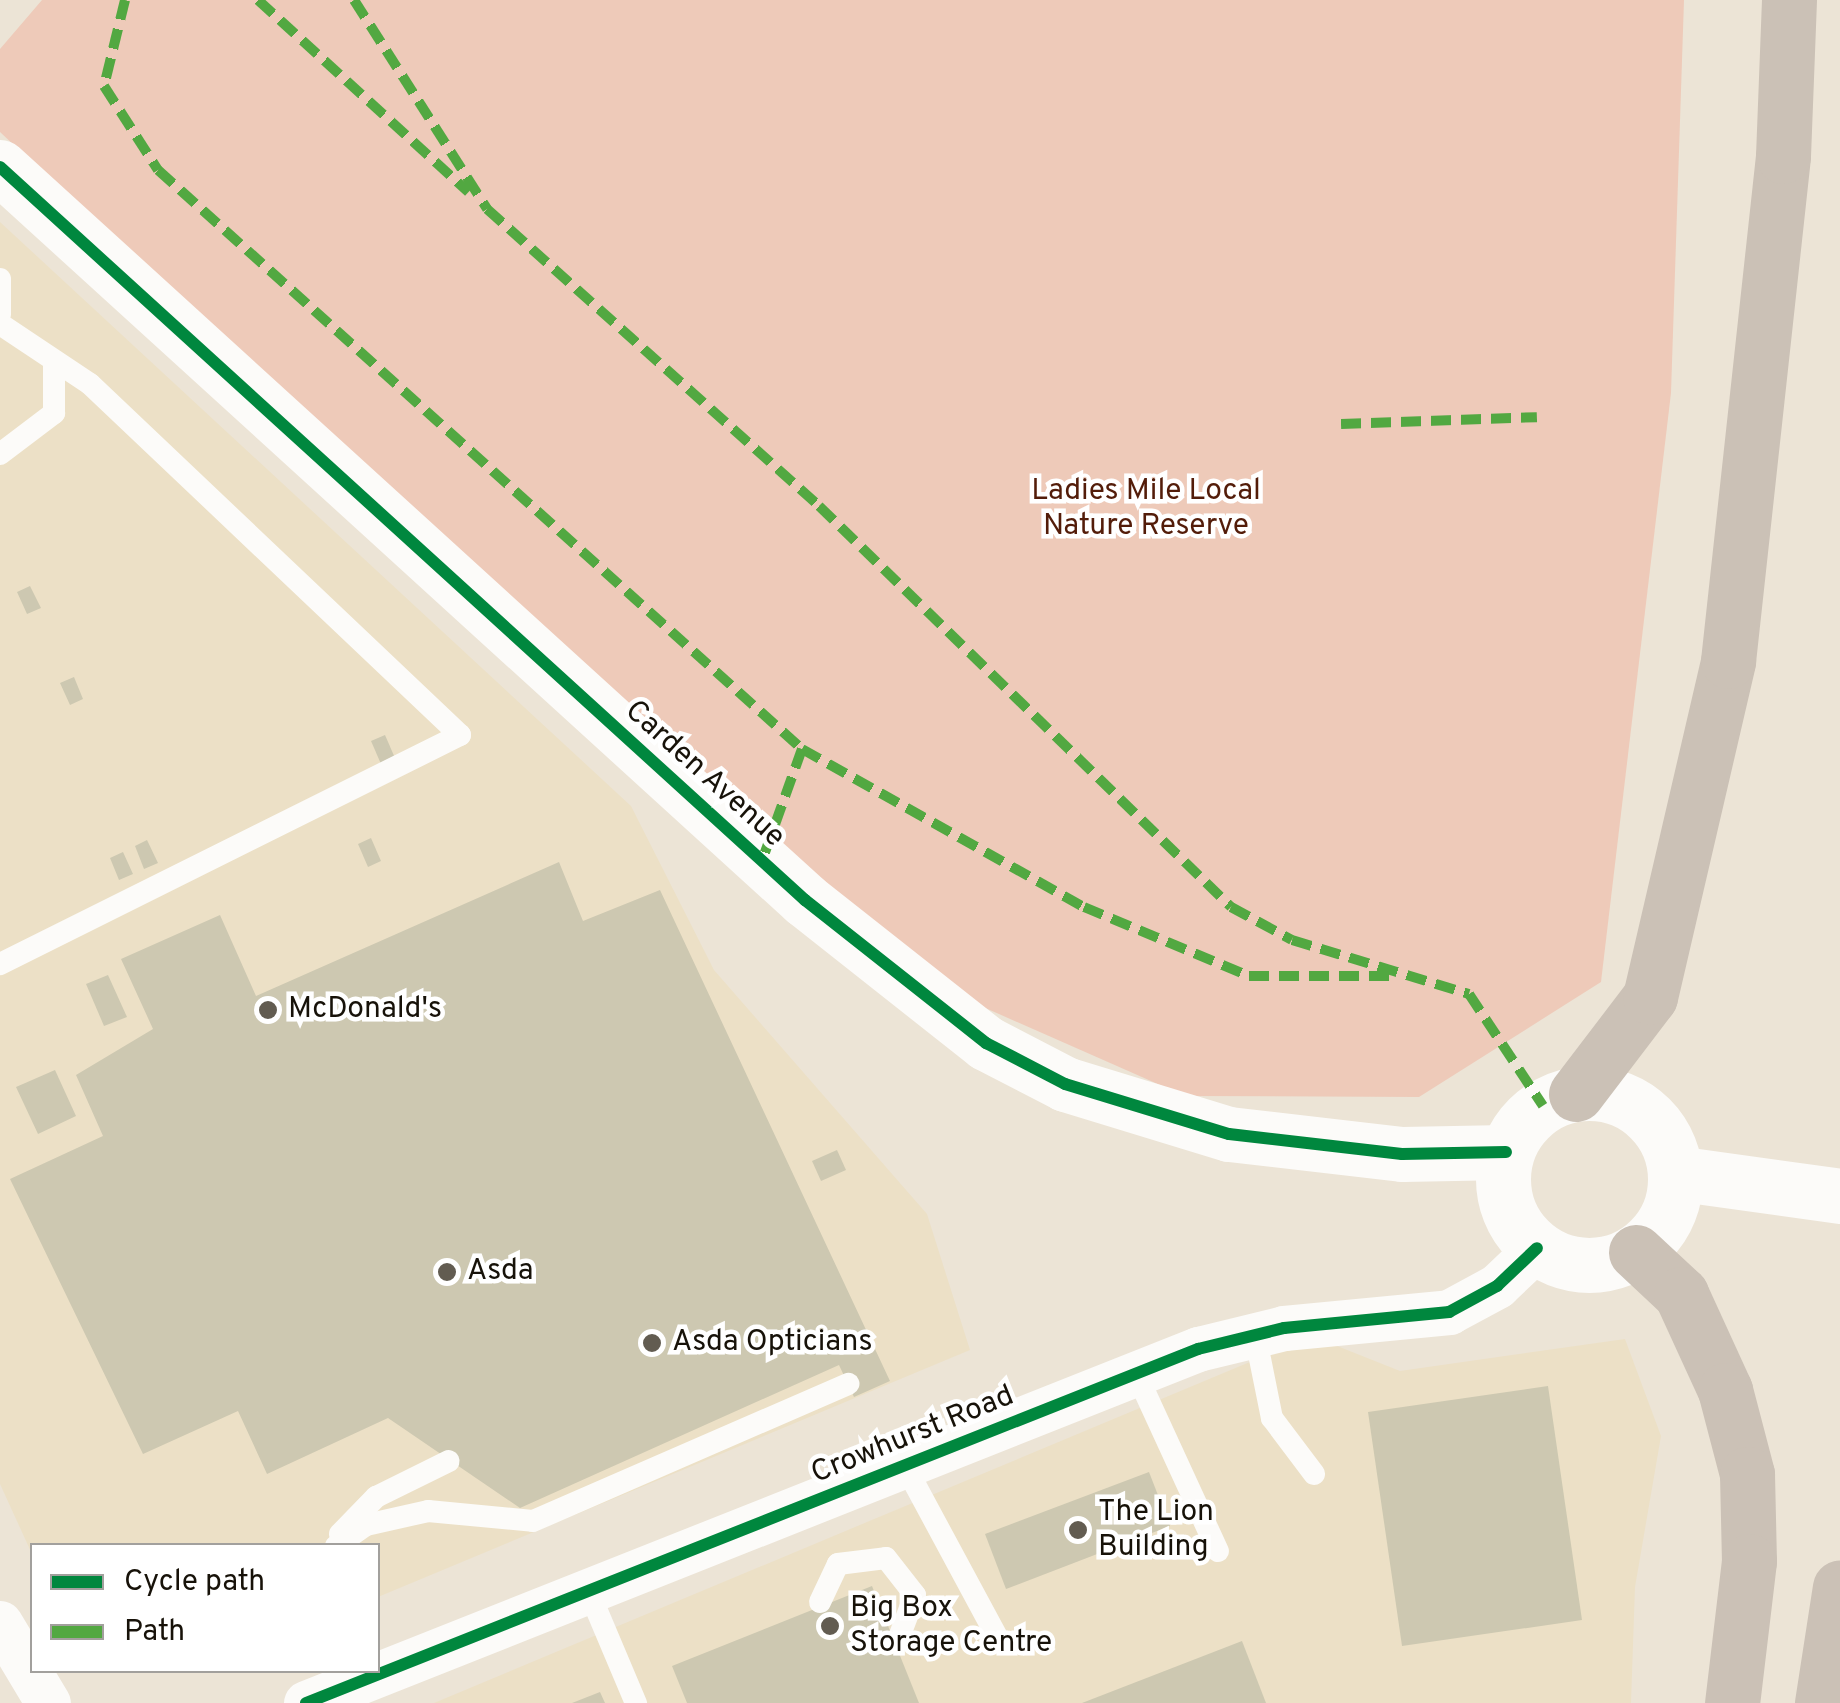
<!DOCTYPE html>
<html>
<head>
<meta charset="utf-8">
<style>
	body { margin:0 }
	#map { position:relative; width:1840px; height:1703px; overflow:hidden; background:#ece4d6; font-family:Overpass,sans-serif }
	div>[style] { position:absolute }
	.built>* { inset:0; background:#ece0c6 }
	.green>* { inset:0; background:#eecab9 }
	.building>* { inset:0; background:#cdc8b1 }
	.lane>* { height:22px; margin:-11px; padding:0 11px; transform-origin:11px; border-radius:11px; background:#fcfbf9 }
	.street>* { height:45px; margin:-22.5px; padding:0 22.5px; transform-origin:22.5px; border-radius:22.5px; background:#fcfbf9 }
	.secondary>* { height:55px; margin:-27.5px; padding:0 27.5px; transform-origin:27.5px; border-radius:27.5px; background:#fcfbf9 }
	.secondary>.ring { margin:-27.5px; padding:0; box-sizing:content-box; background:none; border:55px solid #fcfbf9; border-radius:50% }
	.highway>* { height:55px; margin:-27.5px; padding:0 27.5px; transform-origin:27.5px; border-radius:27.5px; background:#cbc1b6 }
	.quiet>* { height:10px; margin-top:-5px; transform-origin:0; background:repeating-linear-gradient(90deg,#52a841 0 20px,transparent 0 30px) }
	.cycleway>* { height:12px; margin:-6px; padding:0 6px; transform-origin:6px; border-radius:6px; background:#00873e }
	.dots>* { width:28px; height:28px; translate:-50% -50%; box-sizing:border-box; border:5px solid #fff; border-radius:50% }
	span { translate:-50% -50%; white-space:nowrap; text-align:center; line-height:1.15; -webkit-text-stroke:9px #fff; paint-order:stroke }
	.park-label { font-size:30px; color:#531c09 }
	.street-label { font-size:30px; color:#171209 }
	.poi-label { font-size:30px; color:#171209 }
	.left { translate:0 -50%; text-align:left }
	.legend { position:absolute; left:30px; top:1543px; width:350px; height:130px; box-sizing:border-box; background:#fff; border:2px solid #a2a09d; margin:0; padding:12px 18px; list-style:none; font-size:30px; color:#171209 }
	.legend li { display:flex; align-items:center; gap:20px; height:50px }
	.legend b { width:50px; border:2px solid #a2a09d }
</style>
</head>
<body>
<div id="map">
	<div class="built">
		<i style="clip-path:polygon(0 222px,631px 806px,714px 970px,927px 1214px,970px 1350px,378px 1597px,378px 1546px,32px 1546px,32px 1554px,0 1484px)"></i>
		<i style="clip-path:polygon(1312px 1336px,1400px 1371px,1625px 1339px,1661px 1436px,1635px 1587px,1631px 1703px,434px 1703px)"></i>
	</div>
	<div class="green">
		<i style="clip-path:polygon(42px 0,1684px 0,1671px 393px,1601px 982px,1419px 1097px,1185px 1096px,890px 966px,0 132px,0 49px)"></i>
	</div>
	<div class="building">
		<i style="clip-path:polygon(30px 586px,41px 608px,27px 614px,17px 592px)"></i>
		<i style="clip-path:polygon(74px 677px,83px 699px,70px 705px,60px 683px)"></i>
		<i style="clip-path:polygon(385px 735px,395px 758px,381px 764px,371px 741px)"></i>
		<i style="clip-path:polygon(371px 838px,381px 861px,368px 867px,358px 844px)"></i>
		<i style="clip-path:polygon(147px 840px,158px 863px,144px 869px,135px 846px)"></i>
		<i style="clip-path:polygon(123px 852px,133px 874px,119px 880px,110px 858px)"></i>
		<i style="clip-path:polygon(559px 862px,583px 921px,660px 890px,890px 1381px,854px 1397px,839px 1365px,520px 1508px,388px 1418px,267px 1474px,238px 1411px,143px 1454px,10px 1179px,103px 1136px,76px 1075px,153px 1029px,121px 959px,220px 915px,256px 996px)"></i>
		<i style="clip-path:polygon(108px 975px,127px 1017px,104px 1026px,86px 984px)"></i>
		<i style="clip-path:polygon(55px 1070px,76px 1116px,38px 1134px,16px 1087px)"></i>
		<i style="clip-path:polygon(837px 1150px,846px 1170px,821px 1181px,812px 1161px)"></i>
		<i style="clip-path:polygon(1548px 1386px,1582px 1620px,1402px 1646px,1368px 1412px)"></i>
		<i style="clip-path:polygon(1149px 1472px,1170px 1526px,1006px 1589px,985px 1534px)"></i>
		<i style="clip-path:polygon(872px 1586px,919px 1703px,687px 1703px,672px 1666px)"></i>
		<i style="clip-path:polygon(1242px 1641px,1266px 1703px,1082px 1703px)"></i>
		<i style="clip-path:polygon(600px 1692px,605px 1703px,572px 1703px)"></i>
	</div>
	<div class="lane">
		<i style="left:0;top:279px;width:35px;rotate:90deg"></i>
		<i style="left:0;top:324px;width:108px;rotate:33.7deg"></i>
		<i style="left:90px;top:384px;width:510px;rotate:43.49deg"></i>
		<i style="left:460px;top:735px;width:514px;rotate:153.53deg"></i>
		<i style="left:0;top:454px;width:68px;rotate:-37.2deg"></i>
		<i style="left:54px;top:413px;width:50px;rotate:-90deg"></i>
		<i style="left:1255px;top:1334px;width:86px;rotate:78.6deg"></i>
		<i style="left:1272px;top:1418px;width:70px;rotate:53.1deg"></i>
		<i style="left:1136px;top:1373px;width:196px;rotate:65.3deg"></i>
		<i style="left:905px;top:1466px;width:194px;rotate:61.7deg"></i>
		<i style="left:340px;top:1534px;width:52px;rotate:-45.8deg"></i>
		<i style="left:376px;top:1497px;width:81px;rotate:-26.3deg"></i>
		<i style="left:336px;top:1546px;width:37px;rotate:-35deg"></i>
		<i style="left:366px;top:1525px;width:64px;rotate:-12.7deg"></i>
		<i style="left:428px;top:1511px;width:105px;rotate:5.4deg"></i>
		<i style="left:533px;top:1521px;width:344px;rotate:-23.5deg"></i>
		<i style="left:589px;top:1592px;width:121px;rotate:67.1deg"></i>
		<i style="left:820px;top:1602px;width:42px;rotate:-64.7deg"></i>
		<i style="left:838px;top:1564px;width:48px;rotate:-7.1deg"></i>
		<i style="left:886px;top:1558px;width:47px;rotate:51.9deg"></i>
		<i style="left:915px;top:1595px;width:48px;rotate:110.7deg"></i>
	</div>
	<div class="street">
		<i style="left:0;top:1623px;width:93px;rotate:59deg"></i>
		<i style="left:306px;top:1703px;width:960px;rotate:-21.65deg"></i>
		<i style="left:1198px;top:1349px;width:89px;rotate:-13.7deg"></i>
		<i style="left:1284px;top:1328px;width:166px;rotate:-5.5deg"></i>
		<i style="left:1449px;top:1312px;width:55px;rotate:-28.4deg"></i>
		<i style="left:1497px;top:1286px;width:55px;rotate:-43.5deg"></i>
	</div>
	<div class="secondary">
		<i style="left:0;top:167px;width:1089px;rotate:42.32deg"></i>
		<i style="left:805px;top:900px;width:231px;rotate:38.3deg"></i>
		<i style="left:986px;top:1043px;width:89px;rotate:27.4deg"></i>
		<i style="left:1065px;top:1084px;width:171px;rotate:17deg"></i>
		<i style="left:1229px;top:1134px;width:174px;rotate:6.6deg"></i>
		<i style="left:1402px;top:1154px;width:104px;rotate:-1.1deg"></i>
		<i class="ring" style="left:1503px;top:1093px;width:117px;height:117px"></i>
		<i style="left:1675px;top:1173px;width:167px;rotate:7.9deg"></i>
	</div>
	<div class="highway">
		<i style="left:1576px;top:1094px;width:122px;rotate:-52.7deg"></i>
		<i style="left:1650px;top:997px;width:345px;rotate:-76.9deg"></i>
		<i style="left:1728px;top:661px;width:508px;rotate:-83.78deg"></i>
		<i style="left:1783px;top:156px;width:156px;rotate:-87.8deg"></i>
		<i style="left:1636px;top:1252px;width:62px;rotate:43deg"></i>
		<i style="left:1681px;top:1294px;width:106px;rotate:65.4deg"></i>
		<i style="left:1725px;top:1390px;width:87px;rotate:75.3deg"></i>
		<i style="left:1747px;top:1474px;width:87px;rotate:88.7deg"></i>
		<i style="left:1749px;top:1561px;width:143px;rotate:96.8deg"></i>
		<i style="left:1822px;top:1703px;width:117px;rotate:-81.2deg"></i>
	</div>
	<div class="quiet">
		<i style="left:125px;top:0;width:89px;rotate:103.7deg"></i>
		<i style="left:104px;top:86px;width:100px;rotate:57.3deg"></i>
		<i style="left:158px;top:170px;width:866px;rotate:41.96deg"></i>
		<i style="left:802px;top:749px;width:119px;rotate:109.7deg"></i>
		<i style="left:258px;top:0;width:285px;rotate:42.4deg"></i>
		<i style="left:354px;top:0;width:248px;rotate:57.5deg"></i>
		<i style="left:487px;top:209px;width:445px;rotate:41.8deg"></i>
		<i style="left:819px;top:506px;width:575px;rotate:44.22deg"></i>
		<i style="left:1231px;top:907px;width:69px;rotate:28.4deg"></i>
		<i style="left:1292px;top:940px;width:185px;rotate:17deg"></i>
		<i style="left:1469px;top:994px;width:134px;rotate:56.5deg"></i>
		<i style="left:1341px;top:424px;width:196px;rotate:-2deg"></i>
		<i style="left:802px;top:749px;width:323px;rotate:29.3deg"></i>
		<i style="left:1084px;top:907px;width:179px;rotate:22.7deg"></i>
		<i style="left:1249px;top:976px;width:148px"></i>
	</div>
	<div class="cycleway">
		<i style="left:0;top:167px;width:1089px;rotate:42.32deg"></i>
		<i style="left:805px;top:900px;width:231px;rotate:38.3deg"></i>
		<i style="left:986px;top:1043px;width:89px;rotate:27.4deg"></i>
		<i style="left:1065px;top:1084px;width:171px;rotate:17deg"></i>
		<i style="left:1229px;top:1134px;width:174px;rotate:6.6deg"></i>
		<i style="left:1402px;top:1154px;width:104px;rotate:-1.1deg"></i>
		<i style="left:306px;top:1703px;width:960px;rotate:-21.65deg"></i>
		<i style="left:1198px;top:1349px;width:89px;rotate:-13.7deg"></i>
		<i style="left:1284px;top:1328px;width:166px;rotate:-5.5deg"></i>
		<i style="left:1449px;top:1312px;width:55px;rotate:-28.4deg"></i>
		<i style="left:1497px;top:1286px;width:55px;rotate:-43.5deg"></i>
	</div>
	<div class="dots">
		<i style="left:268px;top:1010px;background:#625c51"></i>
		<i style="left:447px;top:1272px;background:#625c51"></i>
		<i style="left:652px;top:1343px;background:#625c51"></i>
		<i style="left:1078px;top:1530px;background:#625c51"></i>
		<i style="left:830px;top:1626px;background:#625c51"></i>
	</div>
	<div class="park-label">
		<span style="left:1146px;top:509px">Ladies Mile Local<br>Nature Reserve</span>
	</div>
	<div class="street-label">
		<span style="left:704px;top:775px;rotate:42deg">Carden Avenue</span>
		<span style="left:913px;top:1436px;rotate:-22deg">Crowhurst Road</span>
	</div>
	<div class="poi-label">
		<span class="left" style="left:288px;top:1010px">McDonald's</span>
		<span class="left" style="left:467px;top:1272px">Asda</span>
		<span class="left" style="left:672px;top:1343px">Asda Opticians</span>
		<span class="left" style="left:1098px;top:1530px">The Lion<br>Building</span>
		<span class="left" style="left:850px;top:1626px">Big Box<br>Storage Centre</span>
	</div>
	<ul class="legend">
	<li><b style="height:12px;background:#00873e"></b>Cycle path</li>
	<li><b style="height:12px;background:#52a841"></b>Path</li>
	</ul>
</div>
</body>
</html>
